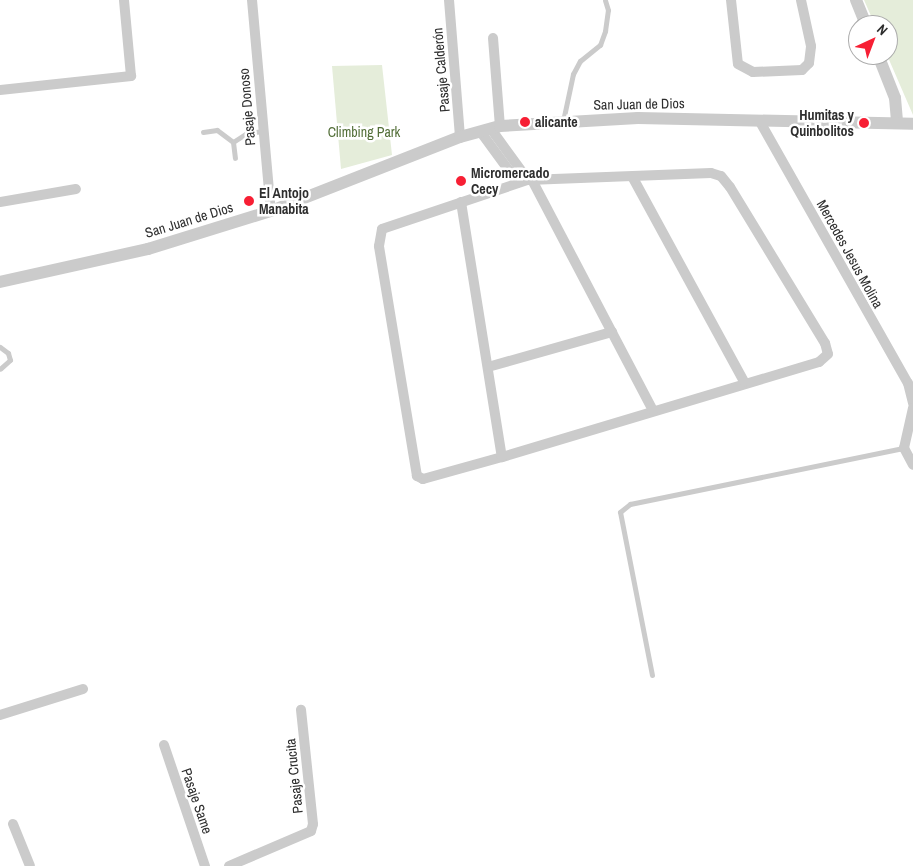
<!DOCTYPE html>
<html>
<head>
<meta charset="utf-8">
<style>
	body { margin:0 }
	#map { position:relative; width:913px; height:866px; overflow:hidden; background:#fff; font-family:"Archivo Narrow",sans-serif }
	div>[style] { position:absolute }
	.green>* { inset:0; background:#e5edda }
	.service>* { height:5px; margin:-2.5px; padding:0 2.5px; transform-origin:2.5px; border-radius:2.5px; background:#cbcbcb }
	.minor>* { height:10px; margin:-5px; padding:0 5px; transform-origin:5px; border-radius:5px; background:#cbcbcb }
	.tertiary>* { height:12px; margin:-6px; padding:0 6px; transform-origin:6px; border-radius:6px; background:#cbcbcb }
	.dots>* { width:14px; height:14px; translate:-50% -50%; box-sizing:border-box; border:2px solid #fff; border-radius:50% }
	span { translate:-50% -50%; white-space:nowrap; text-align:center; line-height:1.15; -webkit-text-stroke:5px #fff; paint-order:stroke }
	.street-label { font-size:14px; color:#2e2e2e }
	.poi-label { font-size:14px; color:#2e2e2e; font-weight:700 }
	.right { translate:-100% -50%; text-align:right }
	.left { translate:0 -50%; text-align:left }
	.park-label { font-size:14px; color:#526e37 }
	.north { position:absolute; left:848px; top:15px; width:50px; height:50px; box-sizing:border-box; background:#fff; border:1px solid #ababab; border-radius:50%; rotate:43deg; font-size:14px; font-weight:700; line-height:20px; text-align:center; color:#2e2e2e }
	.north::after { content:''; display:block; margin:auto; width:18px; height:22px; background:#f71f34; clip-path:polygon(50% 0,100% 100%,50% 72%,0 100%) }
</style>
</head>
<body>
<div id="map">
	<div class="green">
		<i style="clip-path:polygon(864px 0,913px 0,913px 115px,887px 55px,888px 25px,875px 25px)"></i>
		<i style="clip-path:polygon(382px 65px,392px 155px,341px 169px,332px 66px)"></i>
	</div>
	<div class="service">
		<i style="left:563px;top:121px;width:48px;rotate:-78deg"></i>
		<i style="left:573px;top:74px;width:15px;rotate:-62deg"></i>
		<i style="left:580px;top:61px;width:26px;rotate:-39deg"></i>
		<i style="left:600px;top:45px;width:15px;rotate:-70deg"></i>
		<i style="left:605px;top:31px;width:21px;rotate:-82deg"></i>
		<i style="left:608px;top:10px;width:10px;rotate:-107deg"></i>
		<i style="left:203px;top:132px;width:14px;rotate:-8deg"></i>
		<i style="left:217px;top:130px;width:20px;rotate:37deg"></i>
		<i style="left:233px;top:142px;width:17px;rotate:-33deg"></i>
		<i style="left:247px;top:133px;width:16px;rotate:-7deg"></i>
		<i style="left:233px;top:142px;width:16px;rotate:83deg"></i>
		<i style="left:0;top:347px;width:10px;rotate:37deg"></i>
		<i style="left:8px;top:353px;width:7px;rotate:74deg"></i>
		<i style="left:10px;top:360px;width:13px;rotate:138deg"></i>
		<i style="left:652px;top:675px;width:166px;rotate:-101.1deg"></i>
		<i style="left:620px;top:512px;width:13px;rotate:-39deg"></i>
		<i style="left:630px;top:504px;width:280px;rotate:-11.6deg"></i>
	</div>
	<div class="minor">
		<i style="left:252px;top:0;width:212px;rotate:84.9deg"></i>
		<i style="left:449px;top:0;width:137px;rotate:85.4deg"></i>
		<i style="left:731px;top:0;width:64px;rotate:83.8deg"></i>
		<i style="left:738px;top:64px;width:17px;rotate:28deg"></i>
		<i style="left:753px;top:72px;width:49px;rotate:-2.3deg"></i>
		<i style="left:802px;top:70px;width:10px;rotate:-45deg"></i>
		<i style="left:809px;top:63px;width:17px;rotate:-83deg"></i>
		<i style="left:811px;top:46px;width:47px;rotate:-102.3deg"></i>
		<i style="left:493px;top:38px;width:88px;rotate:85.5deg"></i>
		<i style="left:0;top:90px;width:132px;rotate:-6.1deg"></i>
		<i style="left:131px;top:76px;width:76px;rotate:-95.3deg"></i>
		<i style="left:759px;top:120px;width:302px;rotate:60.5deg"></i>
		<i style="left:908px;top:383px;width:21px;rotate:76deg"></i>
		<i style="left:491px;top:129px;width:63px;rotate:54deg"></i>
		<i style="left:480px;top:131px;width:64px;rotate:53.8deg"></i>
		<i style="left:711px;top:173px;width:10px;rotate:17deg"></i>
		<i style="left:721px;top:176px;width:14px;rotate:51deg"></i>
		<i style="left:730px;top:187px;width:183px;rotate:58.7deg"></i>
		<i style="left:825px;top:343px;width:11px;rotate:75deg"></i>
		<i style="left:828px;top:354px;width:12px;rotate:138deg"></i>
		<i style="left:819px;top:362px;width:331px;rotate:163.3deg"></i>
		<i style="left:502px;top:457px;width:82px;rotate:164.4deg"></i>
		<i style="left:423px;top:479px;width:7px;rotate:-153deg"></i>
		<i style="left:417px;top:476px;width:233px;rotate:-99.4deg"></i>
		<i style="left:379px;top:246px;width:17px;rotate:-80deg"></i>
		<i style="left:382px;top:229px;width:154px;rotate:-18.6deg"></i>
		<i style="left:528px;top:180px;width:183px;rotate:-2.2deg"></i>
		<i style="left:633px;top:178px;width:232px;rotate:61.4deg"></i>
		<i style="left:532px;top:180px;width:260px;rotate:62.3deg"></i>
		<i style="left:0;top:202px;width:77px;rotate:-9.7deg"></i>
		<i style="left:461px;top:202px;width:258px;rotate:80.9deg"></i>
		<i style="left:488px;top:367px;width:129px;rotate:-15.8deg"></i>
		<i style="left:913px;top:408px;width:41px;rotate:102.7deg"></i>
		<i style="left:904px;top:448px;width:19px;rotate:62deg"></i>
		<i style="left:0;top:715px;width:87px;rotate:-17.4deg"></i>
		<i style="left:164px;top:745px;width:128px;rotate:71.3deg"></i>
		<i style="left:13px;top:824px;width:45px;rotate:68deg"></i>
		<i style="left:229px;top:866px;width:89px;rotate:-23.1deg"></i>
		<i style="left:311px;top:831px;width:7px;rotate:-74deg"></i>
		<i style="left:313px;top:824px;width:115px;rotate:-96deg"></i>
	</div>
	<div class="tertiary">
		<i style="left:856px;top:0;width:27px;rotate:68deg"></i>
		<i style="left:878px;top:55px;width:46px;rotate:68.4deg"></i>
		<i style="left:895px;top:98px;width:24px;rotate:85deg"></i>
		<i style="left:0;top:282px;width:152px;rotate:-12.6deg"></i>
		<i style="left:148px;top:249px;width:129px;rotate:-17.2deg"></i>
		<i style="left:271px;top:211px;width:203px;rotate:-21.4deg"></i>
		<i style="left:460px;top:137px;width:41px;rotate:-15.4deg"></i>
		<i style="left:500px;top:126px;width:138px;rotate:-3.3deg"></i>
		<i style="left:638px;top:118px;width:275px;rotate:1.2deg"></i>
	</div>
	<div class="dots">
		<i style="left:525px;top:122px;background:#f71f34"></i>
		<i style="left:864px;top:123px;background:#f71f34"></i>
		<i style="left:461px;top:181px;background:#f71f34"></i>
		<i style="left:249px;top:201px;background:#f71f34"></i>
	</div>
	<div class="street-label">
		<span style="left:441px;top:70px;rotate:-95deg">Pasaje Calderón</span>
		<span style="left:639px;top:104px;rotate:-1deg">San Juan de Dios</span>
		<span style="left:247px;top:107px;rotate:-95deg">Pasaje Donoso</span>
		<span style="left:189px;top:220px;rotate:-17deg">San Juan de Dios</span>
		<span style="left:850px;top:254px;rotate:61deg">Mercedes Jesus Molina</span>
		<span style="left:294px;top:776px;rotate:-96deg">Pasaje Crucita</span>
		<span style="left:197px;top:801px;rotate:71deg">Pasaje Same</span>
	</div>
	<div class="poi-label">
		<span class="right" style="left:854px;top:123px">Humitas y<br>Quinbolitos</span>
		<span class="left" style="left:535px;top:122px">alicante</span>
		<span class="left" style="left:471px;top:181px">Micromercado<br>Cecy</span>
		<span class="left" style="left:259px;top:201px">El Antojo<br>Manabita</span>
	</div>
	<div class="park-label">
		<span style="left:364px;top:132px">Climbing Park</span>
	</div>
	<div class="north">N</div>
</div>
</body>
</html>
